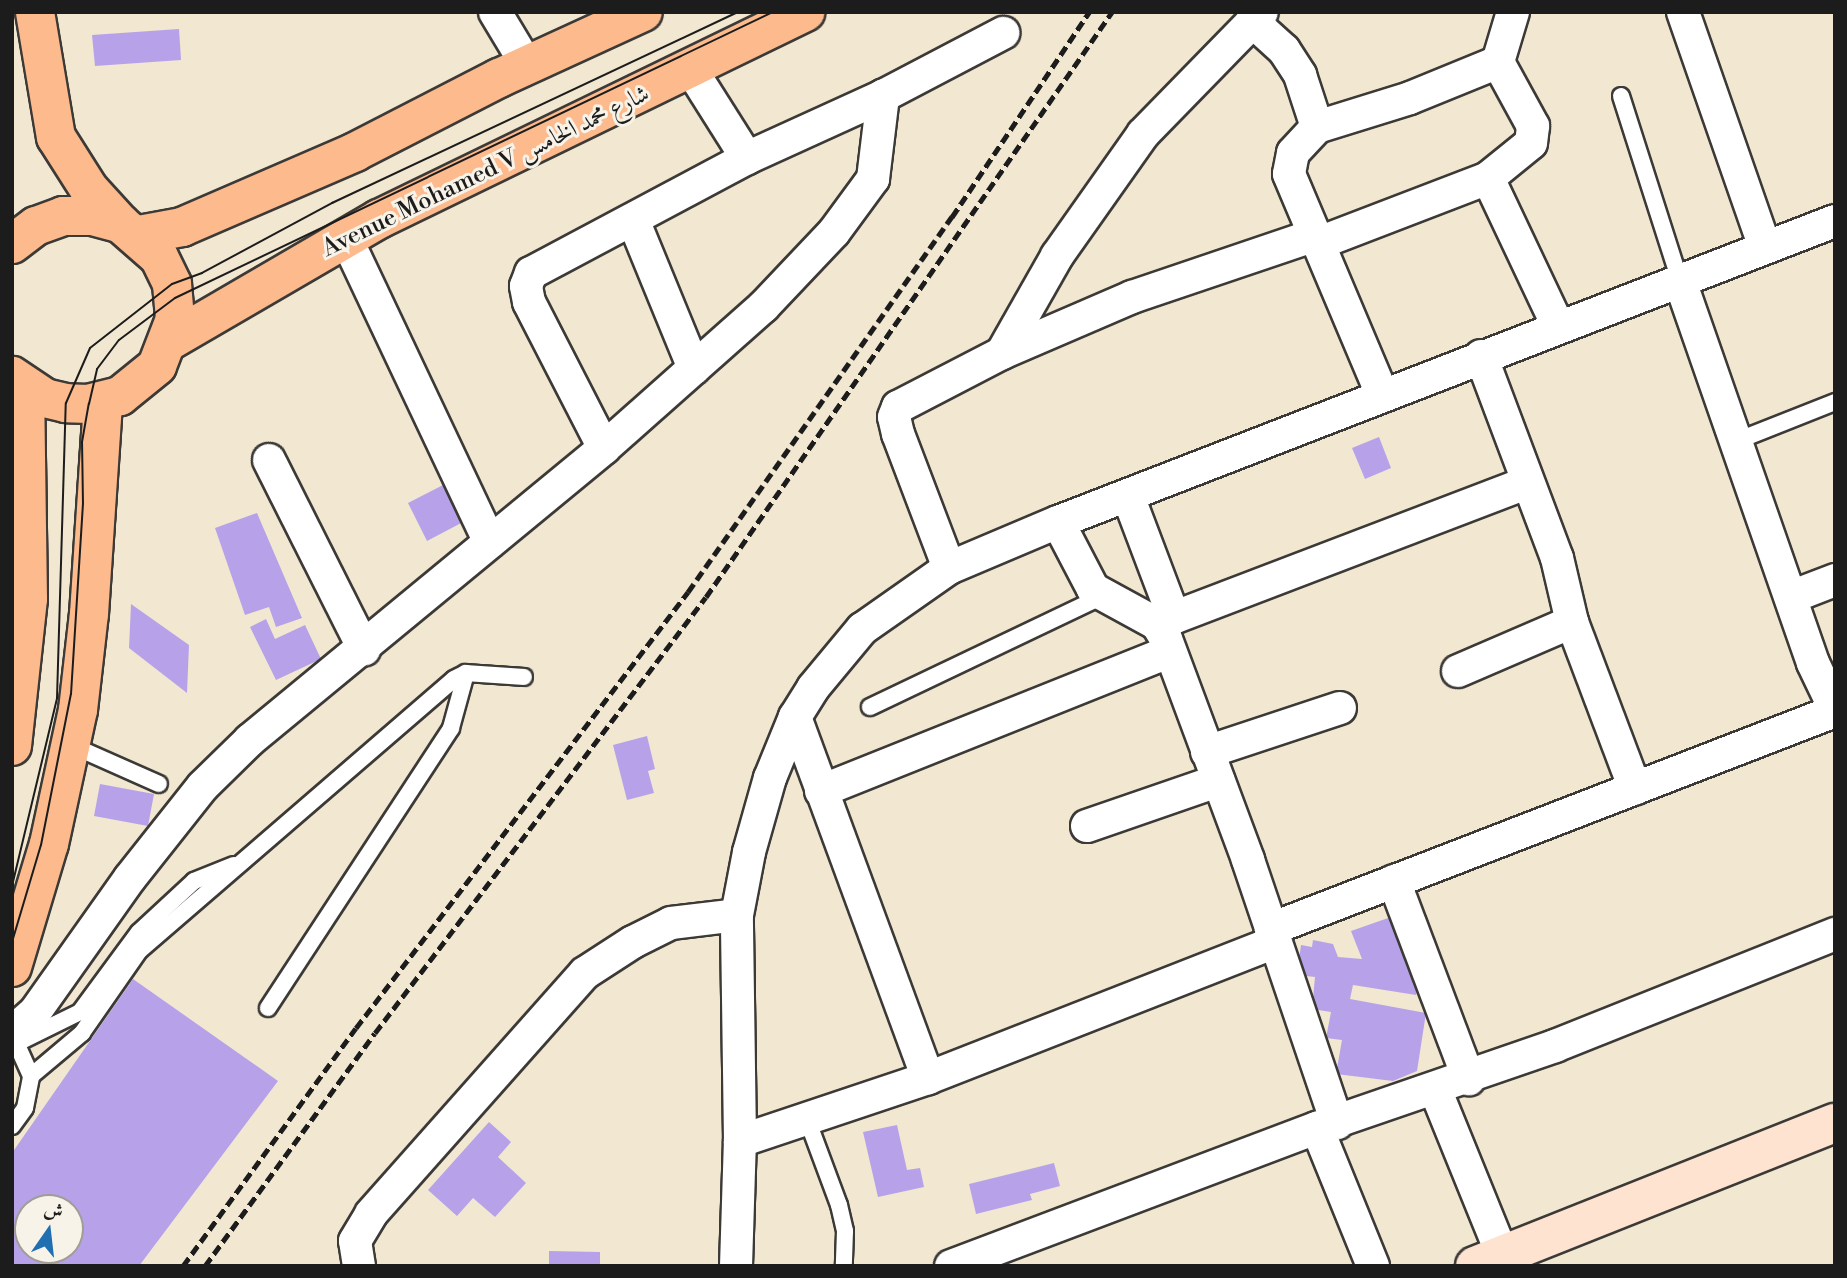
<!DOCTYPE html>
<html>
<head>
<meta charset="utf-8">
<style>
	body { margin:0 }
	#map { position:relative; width:1847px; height:1278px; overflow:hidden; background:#f2e7d0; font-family:"Libre Bodoni",Amiri,serif }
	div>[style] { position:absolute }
	.building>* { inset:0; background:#b7a2ea }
	.roads { filter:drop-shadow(2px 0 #3c3a37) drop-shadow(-2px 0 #3c3a37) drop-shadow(0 2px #3c3a37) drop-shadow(0 -2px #3c3a37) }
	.lane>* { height:16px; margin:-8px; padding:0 8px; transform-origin:8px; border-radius:8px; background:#fff }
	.street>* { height:32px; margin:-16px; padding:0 16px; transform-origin:16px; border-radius:16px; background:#fff }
	.secondary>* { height:38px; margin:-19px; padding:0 19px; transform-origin:19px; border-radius:19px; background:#fee3d1 }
	.primary>* { height:38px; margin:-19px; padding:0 19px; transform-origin:19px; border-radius:19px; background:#fcba8d }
	.tram>* { height:2px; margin:-1px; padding:0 1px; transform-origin:1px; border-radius:1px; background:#1c1c1c }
	.rail>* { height:5px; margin-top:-2.5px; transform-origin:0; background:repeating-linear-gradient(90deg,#1c1c1c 0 10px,transparent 0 15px) }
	span { translate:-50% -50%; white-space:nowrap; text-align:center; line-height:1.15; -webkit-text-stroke:6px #f7f3e8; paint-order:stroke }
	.street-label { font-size:24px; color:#1c1c1c }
	.frame { position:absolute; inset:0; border:14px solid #1c1c1c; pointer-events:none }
	.north { position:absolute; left:14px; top:1194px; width:70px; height:70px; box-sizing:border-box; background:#f7f3e8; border:2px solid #9f9d96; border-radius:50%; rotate:14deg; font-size:19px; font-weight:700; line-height:28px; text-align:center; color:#1c1c1c }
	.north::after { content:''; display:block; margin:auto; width:24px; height:32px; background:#1f6fb2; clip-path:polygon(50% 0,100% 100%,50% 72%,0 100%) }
</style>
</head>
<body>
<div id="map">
	<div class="building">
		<i style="clip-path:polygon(179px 29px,181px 60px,95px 66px,92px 35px)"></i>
		<i style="clip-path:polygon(1379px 437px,1391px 468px,1365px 479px,1352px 448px)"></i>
		<i style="clip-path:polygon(445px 484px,465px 521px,427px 541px,408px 503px)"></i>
		<i style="clip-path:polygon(257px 513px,302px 618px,276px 627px,269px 607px,245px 615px,215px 528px)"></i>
		<i style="clip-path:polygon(131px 604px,189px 645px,187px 693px,129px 648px)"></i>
		<i style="clip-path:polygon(266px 619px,275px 639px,305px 625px,321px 659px,276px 680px,250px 627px)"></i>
		<i style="clip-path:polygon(647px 736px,655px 769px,648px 771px,654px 793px,627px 800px,613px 745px)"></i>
		<i style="clip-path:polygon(100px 784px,154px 794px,148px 826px,94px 816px)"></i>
		<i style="clip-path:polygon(1391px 917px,1419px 984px,1416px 995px,1353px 985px,1350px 999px,1426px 1013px,1417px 1071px,1393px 1081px,1336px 1074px,1342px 1040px,1326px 1038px,1331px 1012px,1312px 1009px,1315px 977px,1297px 975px,1301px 945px,1312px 947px,1313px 940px,1333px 944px,1338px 957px,1362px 959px,1351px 931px)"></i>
		<i style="clip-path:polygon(evenodd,133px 979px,278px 1081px,139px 1266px,12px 1266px,12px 1153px,133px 979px,28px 1208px,70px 1208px,70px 1250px,28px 1250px,28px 1208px)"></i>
		<i style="clip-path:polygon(489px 1122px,511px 1142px,498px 1157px,526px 1183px,495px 1217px,473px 1198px,457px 1216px,428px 1190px)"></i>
		<i style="clip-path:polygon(897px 1125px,907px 1170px,920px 1168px,924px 1187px,878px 1197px,863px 1132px)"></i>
		<i style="clip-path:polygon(1054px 1163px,1060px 1186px,1030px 1194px,1032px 1200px,976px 1214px,969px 1184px)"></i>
		<i style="clip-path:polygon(549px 1251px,600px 1252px,600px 1266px,549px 1266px)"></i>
	</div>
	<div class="roads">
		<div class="lane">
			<i style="left:1621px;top:96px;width:194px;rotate:72.3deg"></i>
			<i style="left:1734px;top:442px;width:109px;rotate:-21.6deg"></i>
			<i style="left:870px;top:707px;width:258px;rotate:-25.5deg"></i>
			<i style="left:71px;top:745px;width:96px;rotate:23.9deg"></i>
			<i style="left:268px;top:1008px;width:334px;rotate:-56.8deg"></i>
			<i style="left:451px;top:728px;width:57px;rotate:-74.7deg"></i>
			<i style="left:17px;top:1043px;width:70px;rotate:-26.2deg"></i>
			<i style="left:80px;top:1012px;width:99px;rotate:-53.6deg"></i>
			<i style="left:139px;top:932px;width:75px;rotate:-42.8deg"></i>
			<i style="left:194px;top:881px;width:43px;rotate:-21.8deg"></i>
			<i style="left:31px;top:1076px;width:67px;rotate:-40.1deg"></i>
			<i style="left:82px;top:1033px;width:100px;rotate:-55.2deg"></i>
			<i style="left:139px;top:951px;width:416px;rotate:-40.8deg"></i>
			<i style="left:454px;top:679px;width:13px;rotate:-27deg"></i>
			<i style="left:466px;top:673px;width:58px;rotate:3.9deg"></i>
			<i style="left:807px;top:1119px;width:92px;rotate:69.6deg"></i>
			<i style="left:839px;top:1205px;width:27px;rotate:77deg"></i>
			<i style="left:845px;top:1231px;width:35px;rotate:92deg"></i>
			<i style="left:12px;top:1126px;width:22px;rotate:-54deg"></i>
			<i style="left:25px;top:1108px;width:33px;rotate:-79deg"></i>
			<i style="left:31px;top:1076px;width:44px;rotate:-114.2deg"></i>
		</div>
		<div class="street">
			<i style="left:495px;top:12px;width:64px;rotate:59deg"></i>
			<i style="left:1683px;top:12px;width:249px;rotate:70.8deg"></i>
			<i style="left:1252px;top:21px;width:43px;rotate:42.2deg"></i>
			<i style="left:1284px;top:50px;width:30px;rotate:57deg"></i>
			<i style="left:1300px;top:75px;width:55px;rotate:71.9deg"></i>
			<i style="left:1317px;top:127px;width:35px;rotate:133deg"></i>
			<i style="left:1293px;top:153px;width:21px;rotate:101deg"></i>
			<i style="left:1289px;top:174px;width:241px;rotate:67.1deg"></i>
			<i style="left:692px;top:71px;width:103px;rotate:57.7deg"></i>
			<i style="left:1317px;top:127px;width:97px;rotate:-17.3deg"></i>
			<i style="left:1410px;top:98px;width:95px;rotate:-22.2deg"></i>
			<i style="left:1498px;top:62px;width:52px;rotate:-73.3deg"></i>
			<i style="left:1488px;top:178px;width:164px;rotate:64.7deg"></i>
			<i style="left:634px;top:222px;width:158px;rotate:67.7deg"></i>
			<i style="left:346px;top:238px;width:336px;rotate:64.7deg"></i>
			<i style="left:1319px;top:243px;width:181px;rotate:-21deg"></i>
			<i style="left:1488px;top:178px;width:55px;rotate:-39.1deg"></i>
			<i style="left:1531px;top:143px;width:17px;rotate:-83deg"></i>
			<i style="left:1533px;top:126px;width:73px;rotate:-118.7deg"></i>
			<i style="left:1680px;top:281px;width:404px;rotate:70.8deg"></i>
			<i style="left:1813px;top:663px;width:51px;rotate:64.4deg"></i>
			<i style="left:1002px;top:353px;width:112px;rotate:-60.4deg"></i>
			<i style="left:1057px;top:256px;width:149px;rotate:-54.8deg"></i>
			<i style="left:1143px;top:134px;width:170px;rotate:-45.7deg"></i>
			<i style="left:1481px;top:356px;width:216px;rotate:69.4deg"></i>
			<i style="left:1557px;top:558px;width:66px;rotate:76.8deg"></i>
			<i style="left:1572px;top:622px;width:178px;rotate:69.3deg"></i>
			<i style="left:604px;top:448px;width:164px;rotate:-117.2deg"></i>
			<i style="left:529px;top:302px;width:16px;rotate:-101deg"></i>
			<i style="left:526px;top:286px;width:14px;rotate:-69deg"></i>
			<i style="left:531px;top:273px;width:245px;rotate:-28deg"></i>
			<i style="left:747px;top:158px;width:149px;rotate:-24.5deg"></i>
			<i style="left:883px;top:96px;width:136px;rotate:-27.7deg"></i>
			<i style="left:269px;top:460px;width:212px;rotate:63.3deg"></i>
			<i style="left:1128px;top:496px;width:130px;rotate:69.3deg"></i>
			<i style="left:1058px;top:522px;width:76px;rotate:62.4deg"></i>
			<i style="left:1093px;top:589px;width:73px;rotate:28.7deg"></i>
			<i style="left:1157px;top:624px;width:17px;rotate:59deg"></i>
			<i style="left:1166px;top:639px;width:236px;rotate:69.6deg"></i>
			<i style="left:1248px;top:860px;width:278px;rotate:71.3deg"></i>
			<i style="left:949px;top:568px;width:143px;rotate:-110.8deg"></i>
			<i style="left:898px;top:434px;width:17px;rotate:-103deg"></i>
			<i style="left:894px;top:417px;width:11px;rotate:-68deg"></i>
			<i style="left:898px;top:407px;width:117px;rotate:-27.4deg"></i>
			<i style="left:1002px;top:353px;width:142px;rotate:-23.3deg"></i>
			<i style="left:1132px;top:297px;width:193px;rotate:-18.7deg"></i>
			<i style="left:1791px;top:597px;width:47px;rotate:-21.1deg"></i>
			<i style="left:1157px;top:624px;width:395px;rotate:-20.9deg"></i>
			<i style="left:1458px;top:671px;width:124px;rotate:-23.3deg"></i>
			<i style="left:795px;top:717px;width:385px;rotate:69.8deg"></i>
			<i style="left:1207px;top:752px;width:140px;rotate:-18.3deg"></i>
			<i style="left:821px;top:791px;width:375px;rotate:-21.8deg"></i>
			<i style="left:1087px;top:826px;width:139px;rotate:-19deg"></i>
			<i style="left:1394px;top:881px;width:212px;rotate:69.3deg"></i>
			<i style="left:1271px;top:929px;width:605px;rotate:-21.13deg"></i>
			<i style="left:12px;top:1032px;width:30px;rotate:-41deg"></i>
			<i style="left:35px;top:1012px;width:164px;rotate:-54.7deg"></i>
			<i style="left:130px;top:878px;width:117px;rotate:-51.6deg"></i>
			<i style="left:203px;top:786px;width:66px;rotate:-44.4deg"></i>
			<i style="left:250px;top:740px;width:459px;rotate:-39.5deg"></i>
			<i style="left:604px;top:448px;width:213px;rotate:-41.6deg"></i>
			<i style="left:763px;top:307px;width:103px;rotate:-46.6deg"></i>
			<i style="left:834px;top:232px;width:66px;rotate:-53.7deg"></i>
			<i style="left:873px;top:179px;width:84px;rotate:-83.1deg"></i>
			<i style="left:1435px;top:1089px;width:191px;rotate:67.9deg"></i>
			<i style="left:1317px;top:1128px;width:149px;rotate:67.9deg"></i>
			<i style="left:740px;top:1141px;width:198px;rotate:-18.5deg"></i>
			<i style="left:928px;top:1078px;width:373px;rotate:-21.4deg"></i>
			<i style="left:359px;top:1266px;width:25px;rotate:-99deg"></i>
			<i style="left:355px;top:1241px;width:31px;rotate:-59deg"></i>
			<i style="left:371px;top:1214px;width:322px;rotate:-48.4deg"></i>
			<i style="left:585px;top:973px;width:57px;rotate:-32.9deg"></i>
			<i style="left:633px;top:942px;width:42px;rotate:-26.6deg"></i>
			<i style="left:671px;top:923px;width:66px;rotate:-6.9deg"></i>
			<i style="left:736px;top:1266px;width:125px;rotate:-88.2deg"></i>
			<i style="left:740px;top:1141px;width:226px;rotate:-90.8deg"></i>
			<i style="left:737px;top:915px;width:64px;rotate:-79.2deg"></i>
			<i style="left:749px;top:852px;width:77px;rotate:-74.2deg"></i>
			<i style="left:770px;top:778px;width:66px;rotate:-67.7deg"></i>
			<i style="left:795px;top:717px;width:34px;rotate:-58deg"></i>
			<i style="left:813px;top:688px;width:77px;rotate:-50.3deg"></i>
			<i style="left:862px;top:629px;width:106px;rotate:-35deg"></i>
			<i style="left:949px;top:568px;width:118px;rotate:-22.9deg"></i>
			<i style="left:1058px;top:522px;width:833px;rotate:-21.18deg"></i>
			<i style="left:951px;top:1266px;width:391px;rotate:-20.7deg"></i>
			<i style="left:1317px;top:1128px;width:252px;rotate:-19deg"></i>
			<i style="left:1555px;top:1046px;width:302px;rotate:-21.8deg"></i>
		</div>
		<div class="secondary">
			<i style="left:1475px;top:1266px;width:387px;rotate:-21.7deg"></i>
		</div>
		<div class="primary">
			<i style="left:35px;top:12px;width:127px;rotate:80.5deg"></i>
			<i style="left:56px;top:137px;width:62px;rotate:57.6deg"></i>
			<i style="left:89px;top:189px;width:47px;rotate:47.6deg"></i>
			<i style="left:139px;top:235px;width:44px;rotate:-10.5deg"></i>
			<i style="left:182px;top:227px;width:189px;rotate:-23.4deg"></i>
			<i style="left:355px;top:152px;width:162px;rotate:-27.2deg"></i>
			<i style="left:499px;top:78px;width:158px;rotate:-24.6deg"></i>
			<i style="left:12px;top:244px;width:30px;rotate:-37deg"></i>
			<i style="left:36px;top:226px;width:29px;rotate:-20deg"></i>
			<i style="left:63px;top:216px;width:29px"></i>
			<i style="left:92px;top:216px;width:30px;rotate:15deg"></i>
			<i style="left:121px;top:224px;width:50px;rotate:41deg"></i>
			<i style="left:159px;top:257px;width:30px;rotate:64deg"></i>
			<i style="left:172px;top:284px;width:35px;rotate:85deg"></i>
			<i style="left:175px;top:319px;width:50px;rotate:111deg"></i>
			<i style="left:157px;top:366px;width:48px;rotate:141deg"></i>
			<i style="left:120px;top:396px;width:32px;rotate:166deg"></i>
			<i style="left:89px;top:404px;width:23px;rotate:-178deg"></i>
			<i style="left:66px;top:403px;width:22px;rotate:-167deg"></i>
			<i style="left:45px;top:398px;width:40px;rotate:-146deg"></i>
			<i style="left:171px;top:340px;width:241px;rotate:-30.2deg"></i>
			<i style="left:379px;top:219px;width:474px;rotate:-25.9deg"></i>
			<i style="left:12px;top:746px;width:148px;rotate:-83.8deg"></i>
			<i style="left:28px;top:599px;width:212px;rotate:-90.8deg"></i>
			<i style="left:12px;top:967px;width:128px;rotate:-73.3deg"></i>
			<i style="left:49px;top:844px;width:137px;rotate:-77.8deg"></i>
			<i style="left:78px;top:710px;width:97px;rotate:-83.5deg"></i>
			<i style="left:89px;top:614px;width:212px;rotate:-86.2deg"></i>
		</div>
	</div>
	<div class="tram">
		<i style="left:12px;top:886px;width:193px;rotate:-76.5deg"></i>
		<i style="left:57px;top:698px;width:295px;rotate:-88.3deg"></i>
		<i style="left:66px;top:403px;width:60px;rotate:-66.4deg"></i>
		<i style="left:90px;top:348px;width:104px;rotate:-38deg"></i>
		<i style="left:172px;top:284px;width:32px;rotate:-20deg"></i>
		<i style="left:202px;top:273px;width:148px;rotate:-28.3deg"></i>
		<i style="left:332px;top:203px;width:448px;rotate:-25.2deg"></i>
		<i style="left:12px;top:942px;width:101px;rotate:-73.4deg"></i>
		<i style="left:41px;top:845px;width:154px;rotate:-78.8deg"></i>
		<i style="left:71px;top:694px;width:190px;rotate:-86.4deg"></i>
		<i style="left:83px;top:504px;width:62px;rotate:-90.9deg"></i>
		<i style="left:82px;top:442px;width:39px;rotate:-80deg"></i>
		<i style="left:89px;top:404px;width:36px;rotate:-77deg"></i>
		<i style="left:97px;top:369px;width:36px;rotate:-53deg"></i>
		<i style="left:119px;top:340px;width:70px;rotate:-36.9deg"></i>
		<i style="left:175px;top:298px;width:663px;rotate:-25.56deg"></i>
	</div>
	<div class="rail">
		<i style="left:183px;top:1266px;width:294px;rotate:-54deg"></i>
		<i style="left:356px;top:1028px;width:548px;rotate:-52.71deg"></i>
		<i style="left:688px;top:592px;width:459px;rotate:-54.9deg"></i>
		<i style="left:952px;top:217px;width:247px;rotate:-56.2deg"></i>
		<i style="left:205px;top:1266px;width:288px;rotate:-53.9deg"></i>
		<i style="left:375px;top:1033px;width:547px;rotate:-52.8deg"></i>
		<i style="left:706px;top:597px;width:712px;rotate:-55.24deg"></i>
	</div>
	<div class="street-label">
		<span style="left:486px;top:172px;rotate:-26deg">Avenue Mohamed V شارع محمد الخامس</span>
	</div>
	<div class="frame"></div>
	<div class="north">ش</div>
</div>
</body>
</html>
